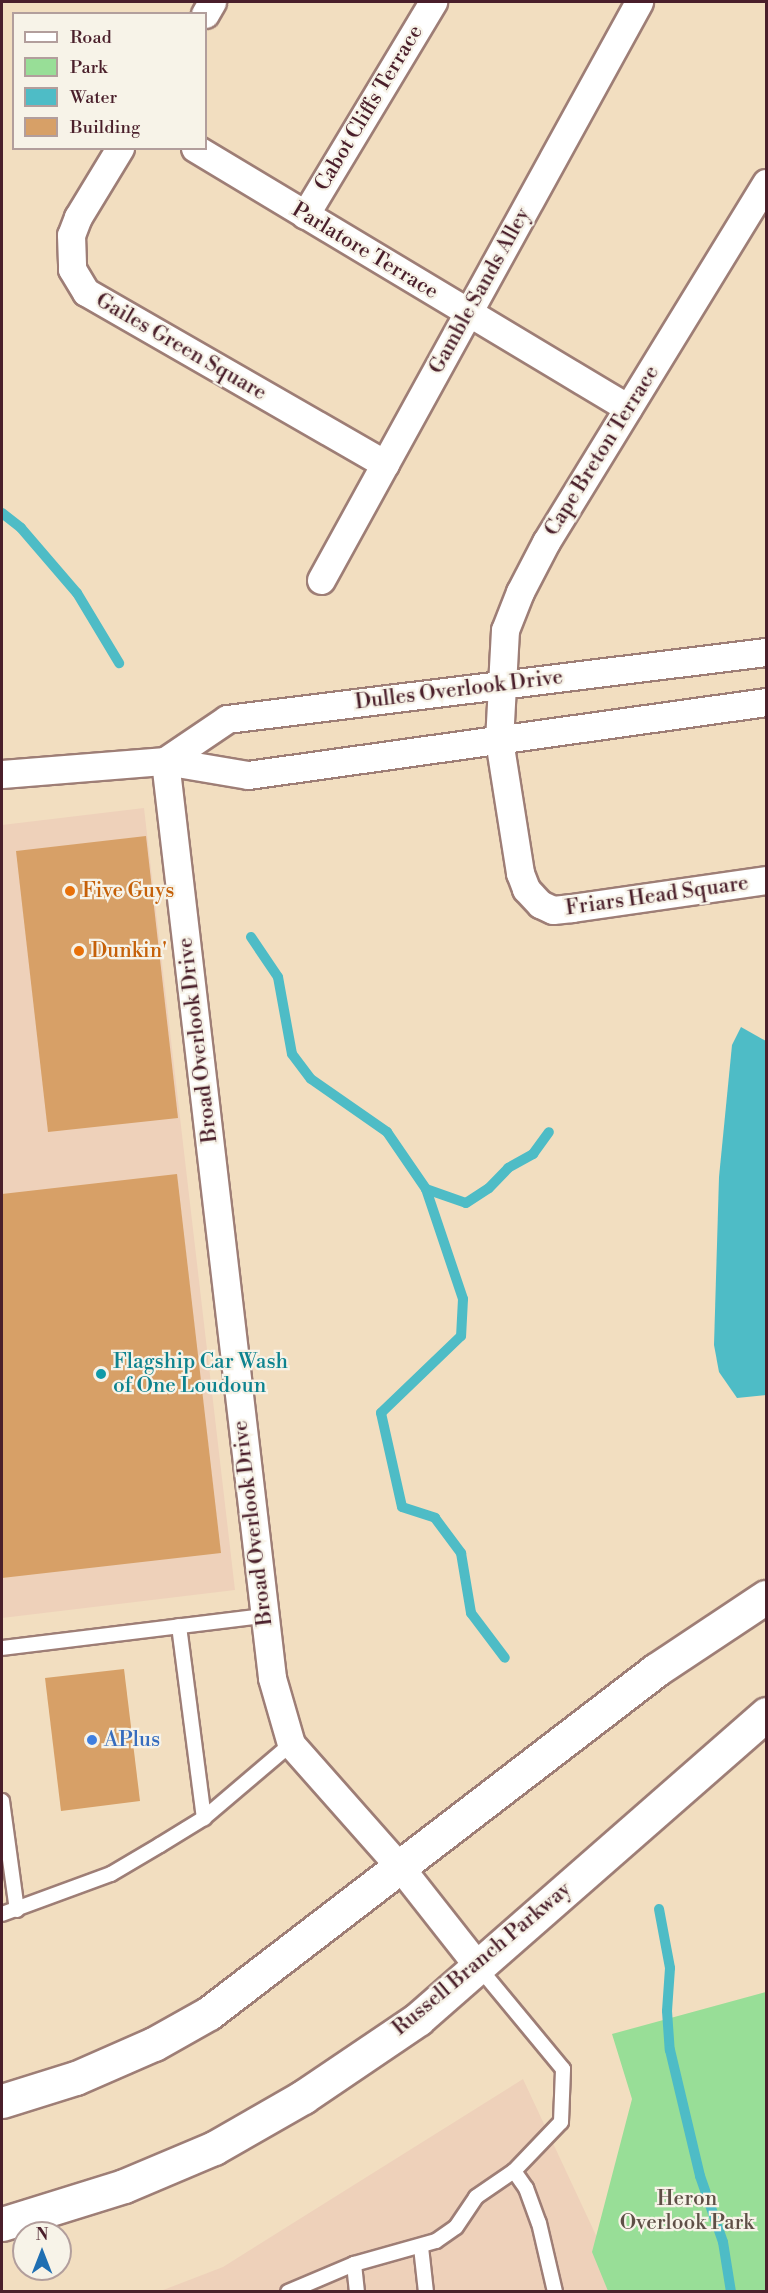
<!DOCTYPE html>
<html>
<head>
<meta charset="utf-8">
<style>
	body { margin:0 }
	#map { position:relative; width:768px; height:2293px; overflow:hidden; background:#f2dec0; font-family:"Libre Bodoni",serif }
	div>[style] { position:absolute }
	.built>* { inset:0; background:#eed1ba }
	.green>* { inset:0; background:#98de97 }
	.water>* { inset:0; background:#4ebcc6 }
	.stream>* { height:10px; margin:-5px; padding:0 5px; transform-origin:5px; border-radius:5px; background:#4ebcc6 }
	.building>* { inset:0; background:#d7a067 }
	.roads { filter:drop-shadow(2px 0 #9e7e76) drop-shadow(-2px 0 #9e7e76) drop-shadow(0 2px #9e7e76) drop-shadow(0 -2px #9e7e76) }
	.lane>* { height:14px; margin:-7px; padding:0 7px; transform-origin:7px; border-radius:7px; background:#fff }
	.street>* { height:27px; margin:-13.5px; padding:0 13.5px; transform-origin:13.5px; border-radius:13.5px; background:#fff }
	.secondary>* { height:33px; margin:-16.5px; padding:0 16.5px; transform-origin:16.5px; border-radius:16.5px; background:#fff }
	.dots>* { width:16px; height:16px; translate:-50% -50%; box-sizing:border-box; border:3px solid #f7f3e8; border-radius:50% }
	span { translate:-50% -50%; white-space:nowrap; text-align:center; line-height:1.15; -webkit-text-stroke:4.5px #f7f3e8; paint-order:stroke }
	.street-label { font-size:21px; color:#4a1f2b }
	.food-label { font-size:21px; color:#c56008 }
	.left { translate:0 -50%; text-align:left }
	.culture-label { font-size:21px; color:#0d838f }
	.shop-label { font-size:21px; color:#366cbe }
	.park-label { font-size:21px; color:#5e4f46 }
	.frame { position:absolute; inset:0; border:3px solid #4a1f2b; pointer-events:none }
	.legend { position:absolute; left:12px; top:12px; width:195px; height:138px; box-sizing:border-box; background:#f7f3e8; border:2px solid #b29e9c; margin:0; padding:8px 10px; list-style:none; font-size:18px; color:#4a1f2b }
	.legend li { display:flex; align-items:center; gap:12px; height:30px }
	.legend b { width:30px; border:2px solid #b29e9c }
	.north { position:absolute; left:12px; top:2221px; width:60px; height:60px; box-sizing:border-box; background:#f7f3e8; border:2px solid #b29e9c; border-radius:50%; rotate:0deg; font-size:16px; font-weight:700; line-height:24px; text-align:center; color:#4a1f2b }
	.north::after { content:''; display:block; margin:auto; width:21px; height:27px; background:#1f6fb2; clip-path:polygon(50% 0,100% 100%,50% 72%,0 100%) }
</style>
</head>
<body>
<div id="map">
	<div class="built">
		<i style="clip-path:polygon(144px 808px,235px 1590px,2px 1618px,2px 825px)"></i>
		<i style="clip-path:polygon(523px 2079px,622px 2291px,158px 2292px,223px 2267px)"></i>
	</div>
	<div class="green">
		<i style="clip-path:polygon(766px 1992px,766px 2291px,608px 2291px,592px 2252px,632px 2099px,612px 2034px)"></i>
	</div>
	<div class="water">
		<i style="clip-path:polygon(741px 1027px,766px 1041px,766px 1395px,737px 1398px,719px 1372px,714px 1345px,719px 1177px,732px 1045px)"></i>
	</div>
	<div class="stream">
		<i style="left:2px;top:513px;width:24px;rotate:38deg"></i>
		<i style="left:21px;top:528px;width:86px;rotate:49.3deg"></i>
		<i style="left:77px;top:593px;width:82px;rotate:59deg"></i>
		<i style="left:251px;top:937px;width:48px;rotate:56deg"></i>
		<i style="left:278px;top:977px;width:78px;rotate:79.7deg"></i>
		<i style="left:292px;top:1054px;width:31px;rotate:53deg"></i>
		<i style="left:311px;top:1079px;width:93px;rotate:34.9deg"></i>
		<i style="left:387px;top:1132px;width:69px;rotate:55.6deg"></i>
		<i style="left:426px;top:1189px;width:116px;rotate:71.4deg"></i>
		<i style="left:463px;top:1299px;width:37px;rotate:93deg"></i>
		<i style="left:461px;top:1336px;width:111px;rotate:136.1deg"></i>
		<i style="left:381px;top:1413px;width:96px;rotate:77.4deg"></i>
		<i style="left:402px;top:1507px;width:35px;rotate:18deg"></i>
		<i style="left:435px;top:1518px;width:44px;rotate:53.4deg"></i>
		<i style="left:461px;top:1553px;width:61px;rotate:80.5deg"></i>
		<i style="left:471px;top:1613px;width:56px;rotate:52.9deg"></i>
		<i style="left:426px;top:1189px;width:42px;rotate:19.3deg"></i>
		<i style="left:466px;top:1203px;width:27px;rotate:-33deg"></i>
		<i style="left:489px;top:1188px;width:28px;rotate:-46deg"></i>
		<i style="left:508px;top:1168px;width:29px;rotate:-29deg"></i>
		<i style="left:533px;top:1154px;width:27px;rotate:-54deg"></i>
		<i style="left:659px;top:1909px;width:60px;rotate:79.4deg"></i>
		<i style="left:670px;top:1968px;width:43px;rotate:94deg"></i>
		<i style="left:667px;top:2011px;width:39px;rotate:86deg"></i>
		<i style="left:670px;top:2050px;width:130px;rotate:76.6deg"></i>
		<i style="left:700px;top:2176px;width:70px;rotate:70.8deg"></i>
		<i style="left:723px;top:2242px;width:51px;rotate:80.9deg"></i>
	</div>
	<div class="building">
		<i style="clip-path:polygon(146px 836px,178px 1118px,48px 1132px,16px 851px)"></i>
		<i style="clip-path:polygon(177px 1174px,221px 1553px,2px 1578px,2px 1194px)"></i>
		<i style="clip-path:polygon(124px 1669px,140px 1801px,61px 1811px,45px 1678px)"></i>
	</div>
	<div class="roads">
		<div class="lane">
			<i style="left:179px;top:1626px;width:194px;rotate:82.6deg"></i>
			<i style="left:2px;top:1648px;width:263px;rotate:-7deg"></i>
			<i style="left:2px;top:1801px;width:110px;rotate:82.2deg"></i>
			<i style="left:2px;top:1914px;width:116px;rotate:-20.2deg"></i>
			<i style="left:111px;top:1874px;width:57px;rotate:-30.6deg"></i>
			<i style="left:160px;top:1845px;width:52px;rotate:-31.5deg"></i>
			<i style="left:204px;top:1818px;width:114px;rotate:-40.4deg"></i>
			<i style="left:514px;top:2171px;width:21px;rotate:55deg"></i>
			<i style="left:526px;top:2188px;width:37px;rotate:70deg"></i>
			<i style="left:539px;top:2223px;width:71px;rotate:76.9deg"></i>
			<i style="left:421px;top:2247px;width:45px;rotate:83.7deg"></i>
			<i style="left:354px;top:2264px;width:28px;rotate:84deg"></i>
			<i style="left:288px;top:2292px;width:72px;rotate:-23deg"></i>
			<i style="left:354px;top:2264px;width:85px;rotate:-15.7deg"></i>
			<i style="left:436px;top:2241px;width:24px;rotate:-35deg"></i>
			<i style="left:456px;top:2227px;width:36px;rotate:-56deg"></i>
			<i style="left:476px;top:2197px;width:46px;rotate:-34.4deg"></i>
			<i style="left:514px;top:2171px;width:68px;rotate:-46.2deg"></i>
			<i style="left:561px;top:2122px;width:53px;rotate:-87.8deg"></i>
			<i style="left:563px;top:2069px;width:135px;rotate:-129.6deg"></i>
		</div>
		<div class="street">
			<i style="left:205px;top:14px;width:14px;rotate:-60deg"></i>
			<i style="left:120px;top:148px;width:81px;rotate:121.3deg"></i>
			<i style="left:78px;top:217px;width:19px;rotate:111deg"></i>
			<i style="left:71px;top:235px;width:34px;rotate:88deg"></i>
			<i style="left:72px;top:269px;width:27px;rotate:59deg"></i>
			<i style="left:86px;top:292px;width:345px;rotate:29.9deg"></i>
			<i style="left:195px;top:148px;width:505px;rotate:30.98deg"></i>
			<i style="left:766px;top:183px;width:421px;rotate:121.5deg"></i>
			<i style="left:546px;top:542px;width:56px;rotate:117.5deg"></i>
			<i style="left:520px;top:592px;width:41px;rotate:111.5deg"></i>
			<i style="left:505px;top:630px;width:110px;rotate:93.1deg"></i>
			<i style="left:499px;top:740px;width:135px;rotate:81deg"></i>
			<i style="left:520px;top:873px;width:17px;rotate:69deg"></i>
			<i style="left:526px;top:889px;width:21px;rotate:47deg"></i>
			<i style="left:540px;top:904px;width:14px;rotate:25deg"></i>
			<i style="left:553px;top:910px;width:19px;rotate:-6deg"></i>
			<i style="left:572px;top:908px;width:196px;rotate:-8.2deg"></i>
			<i style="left:305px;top:215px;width:249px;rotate:-59deg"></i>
			<i style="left:321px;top:580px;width:660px;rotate:-61.18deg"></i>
			<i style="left:165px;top:761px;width:923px;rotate:83.34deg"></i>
			<i style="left:272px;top:1678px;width:69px;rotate:73.9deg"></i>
			<i style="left:291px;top:1744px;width:164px;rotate:48.5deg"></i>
			<i style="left:400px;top:1867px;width:125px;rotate:51.8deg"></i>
			<i style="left:165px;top:761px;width:75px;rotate:-34.1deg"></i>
			<i style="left:227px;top:719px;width:543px;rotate:-7.09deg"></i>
			<i style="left:2px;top:774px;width:164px;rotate:-4.6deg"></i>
			<i style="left:165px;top:761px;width:84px;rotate:9.6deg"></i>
			<i style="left:248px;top:775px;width:523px;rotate:-8.02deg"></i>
		</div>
		<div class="secondary">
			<i style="left:2px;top:2101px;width:77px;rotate:-17.3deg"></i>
			<i style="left:76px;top:2078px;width:85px;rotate:-23.6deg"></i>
			<i style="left:154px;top:2044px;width:63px;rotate:-29.4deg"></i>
			<i style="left:209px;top:2013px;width:563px;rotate:-37.5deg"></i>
			<i style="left:656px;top:1670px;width:132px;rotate:-33.6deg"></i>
			<i style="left:2px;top:2224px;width:128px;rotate:-17.3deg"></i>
			<i style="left:124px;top:2186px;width:98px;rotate:-22.9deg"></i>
			<i style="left:214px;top:2148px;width:103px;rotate:-29.8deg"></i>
			<i style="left:303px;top:2097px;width:139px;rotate:-34.1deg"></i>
			<i style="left:418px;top:2019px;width:463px;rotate:-41.2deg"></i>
		</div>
	</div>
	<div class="dots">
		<i style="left:70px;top:891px;background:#e8710a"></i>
		<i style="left:79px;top:951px;background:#e8710a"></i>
		<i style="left:101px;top:1374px;background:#0f9aa8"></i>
		<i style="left:92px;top:1740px;background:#3f7fe0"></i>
	</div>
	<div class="street-label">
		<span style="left:369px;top:108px;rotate:-59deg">Cabot Cliffs Terrace</span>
		<span style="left:365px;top:251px;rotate:31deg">Parlatore Terrace</span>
		<span style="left:480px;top:291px;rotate:-61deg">Gamble Sands Alley</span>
		<span style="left:181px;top:347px;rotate:30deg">Gailes Green Square</span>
		<span style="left:602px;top:451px;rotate:-58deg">Cape Breton Terrace</span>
		<span style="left:459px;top:690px;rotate:-7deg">Dulles Overlook Drive</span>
		<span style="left:657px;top:896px;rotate:-8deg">Friars Head Square</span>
		<span style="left:198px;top:1040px;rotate:-97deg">Broad Overlook Drive</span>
		<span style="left:253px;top:1523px;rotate:-97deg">Broad Overlook Drive</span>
		<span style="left:482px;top:1959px;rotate:-40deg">Russell Branch Parkway</span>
	</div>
	<div class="food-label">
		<span class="left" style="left:82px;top:891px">Five Guys</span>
		<span class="left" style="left:91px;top:951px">Dunkin'</span>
	</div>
	<div class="culture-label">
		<span class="left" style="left:113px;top:1374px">Flagship Car Wash<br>of One Loudoun</span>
	</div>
	<div class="shop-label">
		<span class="left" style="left:104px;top:1740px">APlus</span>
	</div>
	<div class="park-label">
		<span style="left:687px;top:2211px">Heron<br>Overlook Park</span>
	</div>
	<div class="frame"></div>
	<ul class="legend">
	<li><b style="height:8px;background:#fff"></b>Road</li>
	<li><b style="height:16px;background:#98de97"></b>Park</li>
	<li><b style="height:16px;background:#4ebcc6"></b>Water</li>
	<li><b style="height:16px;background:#d7a067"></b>Building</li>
	</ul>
	<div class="north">N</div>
</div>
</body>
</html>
